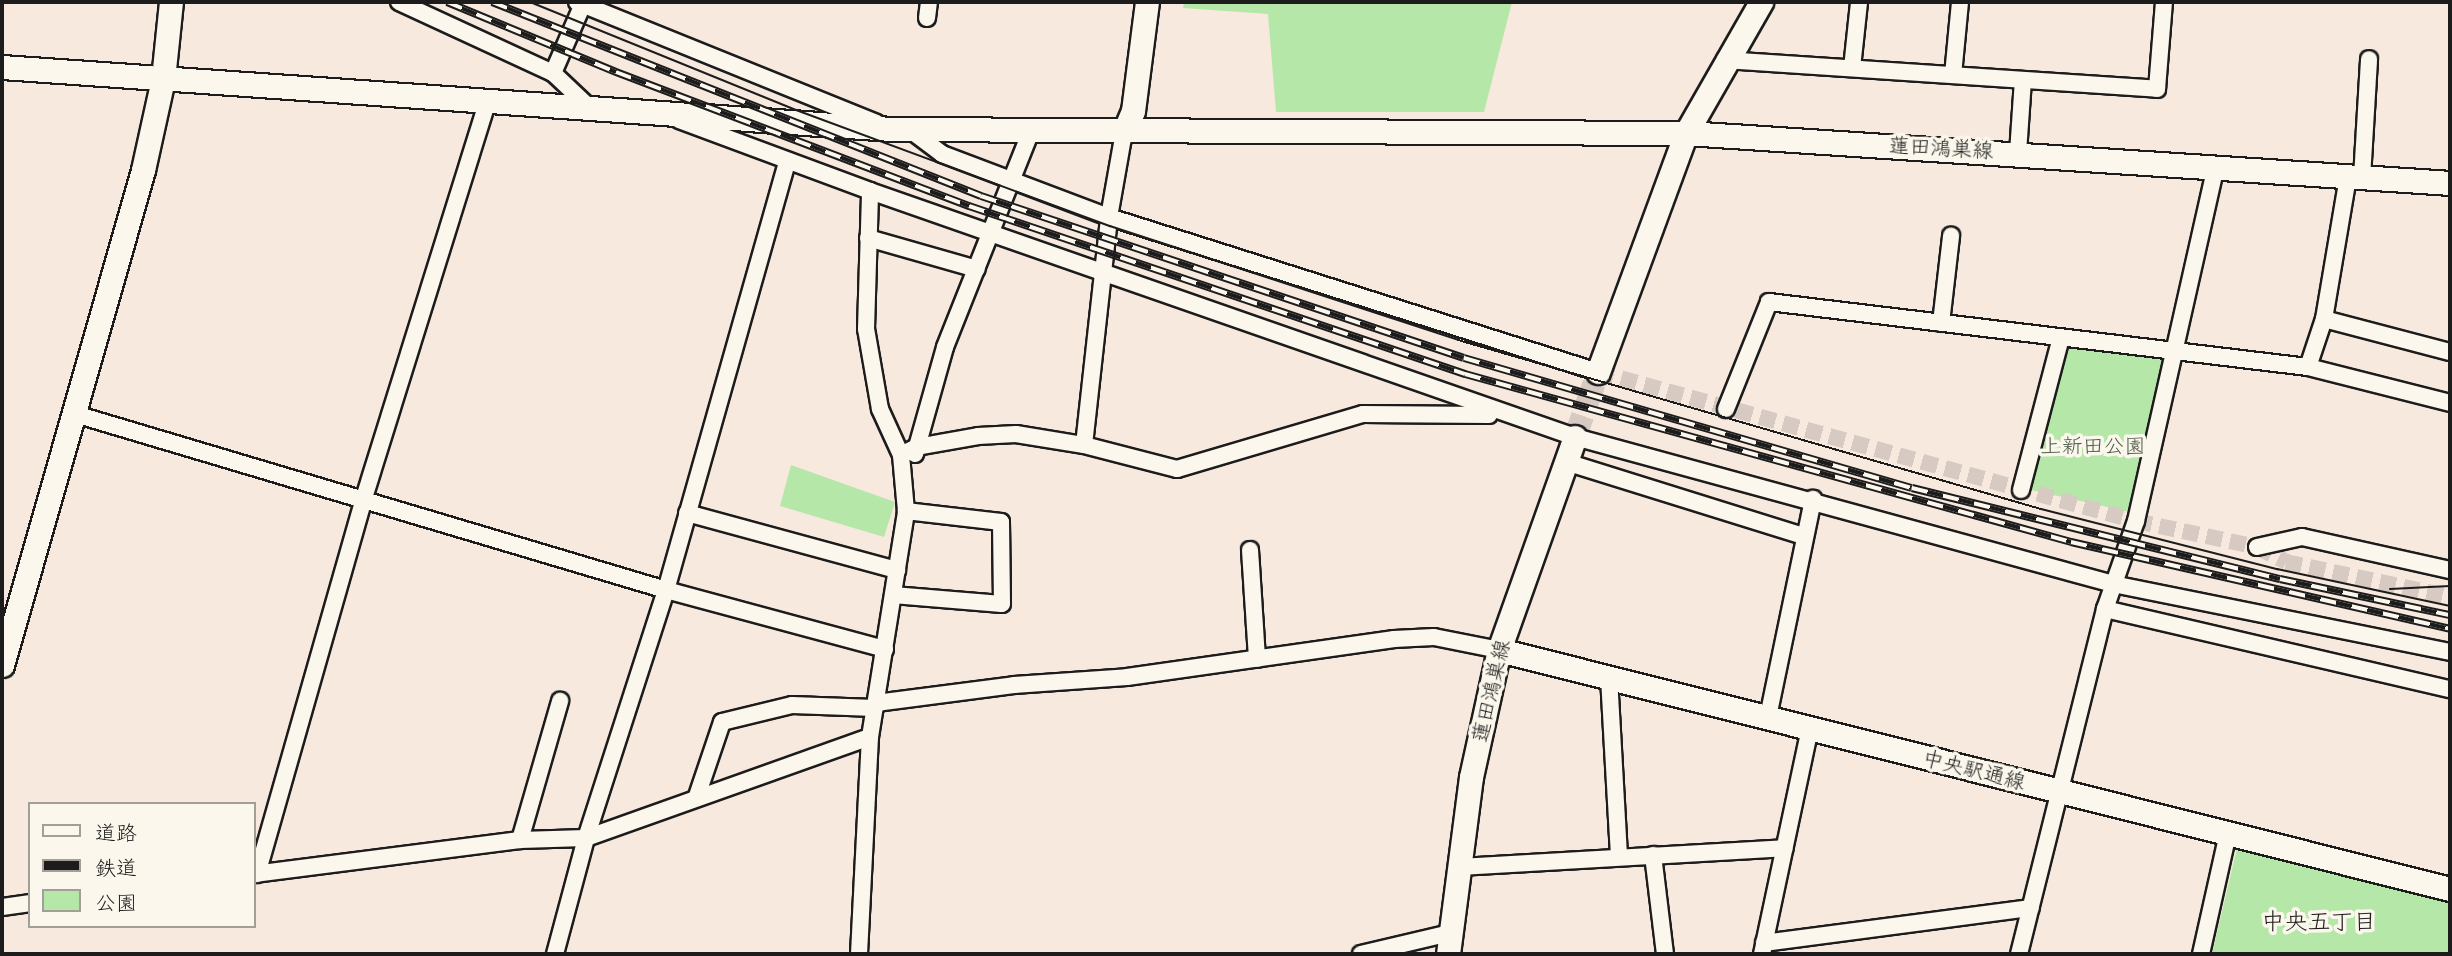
<!DOCTYPE html>
<html>
<head>
<meta charset="utf-8">
<style>
	body { margin:0 }
	#map { position:relative; width:2452px; height:956px; overflow:hidden; background:#f8e9df; font-family:"Comic Neue","Klee One",sans-serif }
	div>[style] { position:absolute }
	.green>* { inset:0; background:#b5e8a8 }
	.street-tunnel>* { height:16px; margin-top:-8px; transform-origin:0; background:repeating-linear-gradient(90deg,#d7cac2 0 16px,transparent 0 24px) }
	.secondary-tunnel>* { height:23px; margin-top:-11.5px; transform-origin:0; background:repeating-linear-gradient(90deg,#d7cac2 0 23px,transparent 0 34px) }
	.roads { filter:drop-shadow(2px 0 #1c1c1c) drop-shadow(-2px 0 #1c1c1c) drop-shadow(0 2px #1c1c1c) drop-shadow(0 -2px #1c1c1c) }
	.street>* { height:16px; margin:-8px; padding:0 8px; transform-origin:8px; border-radius:8px; background:#fbf7ec }
	.secondary>* { height:23px; margin:-11.5px; padding:0 11.5px; transform-origin:11.5px; border-radius:11.5px; background:#fbf7ec }
	.tram>* { height:2px; margin:-1px; padding:0 1px; transform-origin:1px; border-radius:1px; background:#1c1c1c }
	.rail>* { height:8px; margin-top:-4px; transform-origin:0; background:repeating-linear-gradient(90deg,#fbf7ec 0 16px,#1c1c1c 0 32px); box-sizing:border-box; border-block:2px solid #1c1c1c }
	span { translate:-50% -50%; white-space:nowrap; text-align:center; line-height:1.15; -webkit-text-stroke:7px #fbf7ec; paint-order:stroke }
	.street-label { font-size:21px; color:#1c1c1c }
	.park-label { font-size:21px; color:#4a5946 }
	.neighbourhood-label { font-size:23px; color:#1c1c1c }
	.frame { position:absolute; inset:0; border:4px solid #1c1c1c; pointer-events:none }
	.legend { position:absolute; left:28px; top:802px; width:228px; height:126px; box-sizing:border-box; background:#fbf7ec; border:2px solid #a29f99; margin:0; padding:9px 12px; list-style:none; font-size:21px; color:#1c1c1c }
	.legend li { display:flex; align-items:center; gap:14px; height:35px }
	.legend b { width:35px; border:2px solid #a29f99 }
</style>
</head>
<body>
<div id="map">
	<div class="green">
		<i style="clip-path:polygon(1184px 2px,1512px 2px,1484px 112px,1276px 112px,1268px 14px,1183px 8px)"></i>
		<i style="clip-path:polygon(2065px 345px,2163px 360px,2130px 512px,2031px 490px)"></i>
		<i style="clip-path:polygon(791px 465px,895px 502px,884px 537px,780px 506px)"></i>
		<i style="clip-path:polygon(2238px 844px,2450px 902px,2450px 954px,2212px 954px)"></i>
	</div>
	<div class="street-tunnel">
		<i style="left:1598px;top:372px;width:558px;rotate:15.48deg"></i>
		<i style="left:2136px;top:521px;width:124px;rotate:12.1deg"></i>
		<i style="left:2257px;top:547px;width:33px;rotate:27deg"></i>
		<i style="left:2286px;top:562px;width:168px;rotate:12deg"></i>
	</div>
	<div class="secondary-tunnel">
		<i style="left:1575px;top:437px;width:69px;rotate:-70.5deg"></i>
	</div>
	<div class="roads">
		<div class="street">
			<i style="left:399px;top:2px;width:170px;rotate:24.8deg"></i>
			<i style="left:553px;top:73px;width:51px;rotate:43.4deg"></i>
			<i style="left:577px;top:2px;width:323px;rotate:22deg"></i>
			<i style="left:927px;top:18px;width:16px;rotate:-83deg"></i>
			<i style="left:1725px;top:60px;width:433px;rotate:3.8deg"></i>
			<i style="left:2157px;top:89px;width:87px;rotate:-85.4deg"></i>
			<i style="left:1852px;top:68px;width:66px;rotate:-83.9deg"></i>
			<i style="left:553px;top:73px;width:75px;rotate:-66.5deg"></i>
			<i style="left:1953px;top:75px;width:73px;rotate:-84.5deg"></i>
			<i style="left:679px;top:120px;width:204px;rotate:20.4deg"></i>
			<i style="left:870px;top:191px;width:747px;rotate:19.24deg"></i>
			<i style="left:1575px;top:437px;width:558px;rotate:15.28deg"></i>
			<i style="left:2113px;top:584px;width:344px;rotate:11.4deg"></i>
			<i style="left:909px;top:129px;width:41px;rotate:37.1deg"></i>
			<i style="left:942px;top:154px;width:178px;rotate:20.7deg"></i>
			<i style="left:1109px;top:217px;width:513px;rotate:17.59deg"></i>
			<i style="left:2018px;top:153px;width:73px;rotate:-86.1deg"></i>
			<i style="left:2362px;top:178px;width:119px;rotate:-86.6deg"></i>
			<i style="left:868px;top:238px;width:113px;rotate:15.9deg"></i>
			<i style="left:2324px;top:319px;width:130px;rotate:14.7deg"></i>
			<i style="left:1941px;top:323px;width:88px;rotate:-83.4deg"></i>
			<i style="left:2308px;top:367px;width:51px;rotate:-71.6deg"></i>
			<i style="left:2324px;top:319px;width:144px;rotate:-80.4deg"></i>
			<i style="left:1726px;top:409px;width:115px;rotate:-68.1deg"></i>
			<i style="left:1769px;top:302px;width:543px;rotate:6.88deg"></i>
			<i style="left:2308px;top:367px;width:146px;rotate:14.2deg"></i>
			<i style="left:75px;top:414px;width:617px;rotate:16.58deg"></i>
			<i style="left:666px;top:590px;width:227px;rotate:15.1deg"></i>
			<i style="left:1084px;top:445px;width:229px;rotate:-83.7deg"></i>
			<i style="left:1109px;top:217px;width:86px;rotate:-80deg"></i>
			<i style="left:915px;top:454px;width:111px;rotate:-74.3deg"></i>
			<i style="left:945px;top:347px;width:232px;rotate:-68.3deg"></i>
			<i style="left:901px;top:455px;width:18px;rotate:-27deg"></i>
			<i style="left:917px;top:447px;width:62px;rotate:-10.2deg"></i>
			<i style="left:978px;top:436px;width:38px;rotate:-3deg"></i>
			<i style="left:1016px;top:434px;width:69px;rotate:9.2deg"></i>
			<i style="left:1084px;top:445px;width:96px;rotate:14.5deg"></i>
			<i style="left:1177px;top:469px;width:194px;rotate:-16.5deg"></i>
			<i style="left:1363px;top:414px;width:126px;rotate:0.5deg"></i>
			<i style="left:1566px;top:462px;width:249px;rotate:17.3deg"></i>
			<i style="left:2021px;top:490px;width:157px;rotate:-75.3deg"></i>
			<i style="left:687px;top:513px;width:218px;rotate:15.2deg"></i>
			<i style="left:2257px;top:547px;width:46px;rotate:-12.5deg"></i>
			<i style="left:2302px;top:537px;width:152px;rotate:12.6deg"></i>
			<i style="left:1250px;top:550px;width:109px;rotate:86.3deg"></i>
			<i style="left:893px;top:595px;width:109px;rotate:4.7deg"></i>
			<i style="left:1002px;top:604px;width:82px;rotate:-90.7deg"></i>
			<i style="left:1001px;top:522px;width:96px;rotate:-173.4deg"></i>
			<i style="left:2105px;top:609px;width:354px;rotate:13.1deg"></i>
			<i style="left:1609px;top:677px;width:180px;rotate:86.8deg"></i>
			<i style="left:876px;top:703px;width:139px;rotate:-7.4deg"></i>
			<i style="left:1014px;top:685px;width:113px;rotate:-4deg"></i>
			<i style="left:1127px;top:677px;width:270px;rotate:-8.1deg"></i>
			<i style="left:1394px;top:639px;width:40px;rotate:-2.9deg"></i>
			<i style="left:1434px;top:637px;width:66px;rotate:11.3deg"></i>
			<i style="left:1768px;top:717px;width:223px;rotate:-78.3deg"></i>
			<i style="left:697px;top:796px;width:78px;rotate:-71.3deg"></i>
			<i style="left:722px;top:722px;width:72px;rotate:-13.7deg"></i>
			<i style="left:792px;top:705px;width:83px;rotate:2.1deg"></i>
			<i style="left:520px;top:840px;width:145px;rotate:-73.9deg"></i>
			<i style="left:1653px;top:855px;width:100px;rotate:83.1deg"></i>
			<i style="left:1459px;top:867px;width:326px;rotate:-3.3deg"></i>
			<i style="left:254px;top:874px;width:268px;rotate:-7.3deg"></i>
			<i style="left:520px;top:840px;width:66px;rotate:-1.7deg"></i>
			<i style="left:586px;top:838px;width:301px;rotate:-19.6deg"></i>
			<i style="left:257px;top:874px;width:391px;rotate:-74.1deg"></i>
			<i style="left:364px;top:498px;width:414px;rotate:-72.7deg"></i>
			<i style="left:2px;top:907px;width:28px;rotate:-8deg"></i>
			<i style="left:1764px;top:943px;width:269px;rotate:-7.5deg"></i>
			<i style="left:555px;top:954px;width:120px;rotate:-75deg"></i>
			<i style="left:586px;top:838px;width:261px;rotate:-72.1deg"></i>
			<i style="left:666px;top:590px;width:446px;rotate:-74.2deg"></i>
			<i style="left:859px;top:954px;width:217px;rotate:-87.1deg"></i>
			<i style="left:870px;top:737px;width:229px;rotate:-80.9deg"></i>
			<i style="left:906px;top:511px;width:56px;rotate:-95.1deg"></i>
			<i style="left:901px;top:455px;width:51px;rotate:-114.5deg"></i>
			<i style="left:880px;top:409px;width:81px;rotate:-99.9deg"></i>
			<i style="left:866px;top:329px;width:138px;rotate:-88.3deg"></i>
			<i style="left:1361px;top:954px;width:91px;rotate:-13.3deg"></i>
			<i style="left:1762px;top:954px;width:230px;rotate:-78deg"></i>
			<i style="left:2019px;top:954px;width:356px;rotate:-76deg"></i>
			<i style="left:2105px;top:609px;width:93px;rotate:-70.6deg"></i>
			<i style="left:2136px;top:521px;width:363px;rotate:-77.3deg"></i>
			<i style="left:2201px;top:954px;width:124px;rotate:-77.4deg"></i>
		</div>
		<div class="secondary">
			<i style="left:2px;top:67px;width:890px;rotate:3.99deg"></i>
			<i style="left:890px;top:129px;width:796px;rotate:0.29deg"></i>
			<i style="left:1686px;top:133px;width:766px;rotate:3.74deg"></i>
			<i style="left:1124px;top:132px;width:23px;rotate:-67deg"></i>
			<i style="left:1133px;top:111px;width:110px;rotate:-82.7deg"></i>
			<i style="left:1598px;top:372px;width:255px;rotate:-69.8deg"></i>
			<i style="left:1686px;top:133px;width:151px;rotate:-60.2deg"></i>
			<i style="left:1499px;top:650px;width:981px;rotate:14.11deg"></i>
			<i style="left:2px;top:665px;width:515px;rotate:-74.1deg"></i>
			<i style="left:143px;top:170px;width:93px;rotate:-77.6deg"></i>
			<i style="left:163px;top:79px;width:77px;rotate:-84.1deg"></i>
			<i style="left:1448px;top:954px;width:178px;rotate:-82.6deg"></i>
			<i style="left:1471px;top:777px;width:130px;rotate:-77.6deg"></i>
			<i style="left:1499px;top:650px;width:226px;rotate:-70.4deg"></i>
		</div>
	</div>
	<div class="tram">
		<i style="left:530px;top:2px;width:287px;rotate:22.1deg"></i>
		<i style="left:796px;top:110px;width:335px;rotate:20.3deg"></i>
		<i style="left:1110px;top:226px;width:366px;rotate:18.1deg"></i>
		<i style="left:1458px;top:340px;width:607px;rotate:16.17deg"></i>
		<i style="left:2041px;top:509px;width:244px;rotate:14.3deg"></i>
		<i style="left:2277px;top:569px;width:177px;rotate:12.1deg"></i>
		<i style="left:2390px;top:589px;width:60px;rotate:-2.9deg"></i>
	</div>
	<div class="rail">
		<i style="left:447px;top:2px;width:183px;rotate:22.5deg"></i>
		<i style="left:616px;top:72px;width:378px;rotate:20.8deg"></i>
		<i style="left:969px;top:206px;width:524px;rotate:18.71deg"></i>
		<i style="left:1465px;top:374px;width:629px;rotate:15.49deg"></i>
		<i style="left:2071px;top:542px;width:389px;rotate:12.9deg"></i>
		<i style="left:492px;top:2px;width:526px;rotate:21.64deg"></i>
		<i style="left:981px;top:196px;width:509px;rotate:18.54deg"></i>
		<i style="left:1464px;top:358px;width:466px;rotate:16.2deg"></i>
		<i style="left:1912px;top:488px;width:379px;rotate:13.9deg"></i>
		<i style="left:2280px;top:579px;width:174px;rotate:12deg"></i>
	</div>
	<div class="street-label">
		<span style="left:1941px;top:148px;rotate:3deg">蓮田鴻巣線</span>
		<span style="left:1491px;top:691px;rotate:-77deg">蓮田鴻巣線</span>
		<span style="left:1974px;top:770px;rotate:14deg">中央駅通線</span>
	</div>
	<div class="park-label">
		<span style="left:2093px;top:446px">上新田公園</span>
	</div>
	<div class="neighbourhood-label">
		<span style="left:2319px;top:922px">中央五丁目</span>
	</div>
	<div class="frame"></div>
	<ul class="legend">
	<li><b style="height:9px;background:#fbf7ec"></b>道路</li>
	<li><b style="height:9px;background:#1c1c1c"></b>鉄道</li>
	<li><b style="height:19px;background:#b5e8a8"></b>公園</li>
	</ul>
</div>
</body>
</html>
